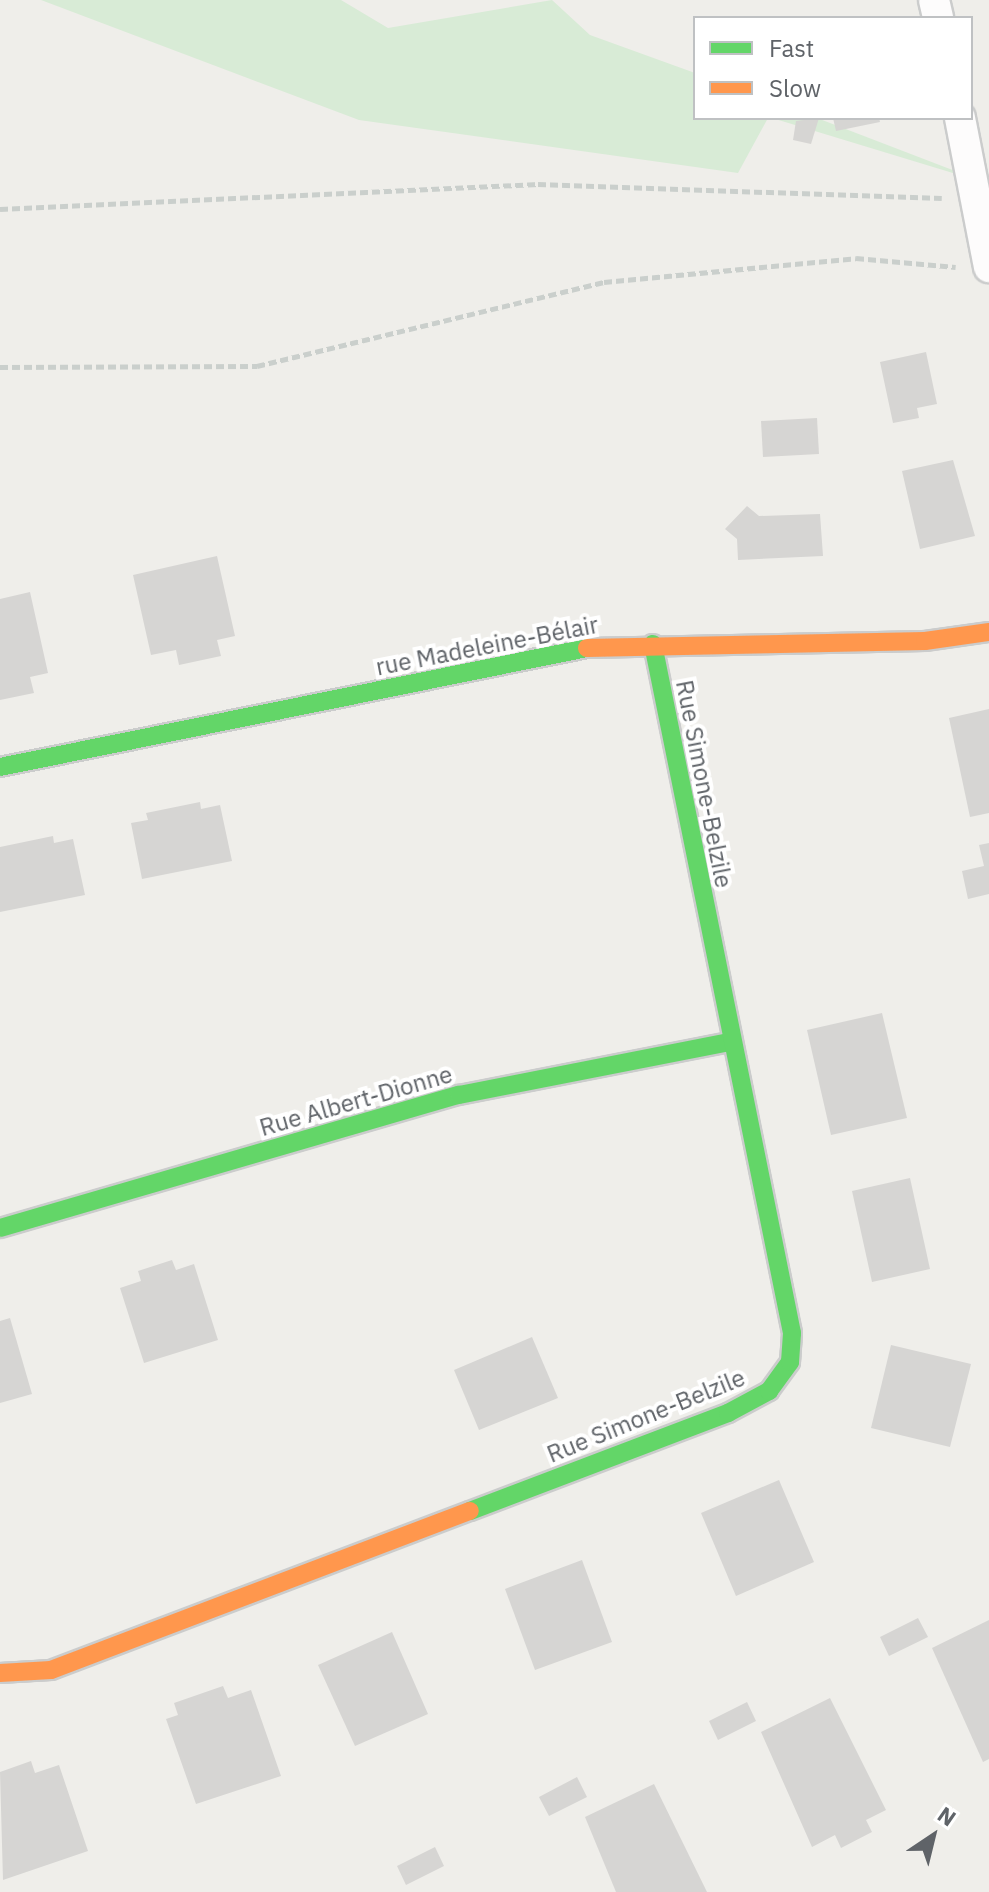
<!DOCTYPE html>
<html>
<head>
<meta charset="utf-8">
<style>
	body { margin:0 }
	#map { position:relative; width:989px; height:1892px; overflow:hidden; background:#efeeea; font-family:"IBM Plex Sans",sans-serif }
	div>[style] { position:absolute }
	.green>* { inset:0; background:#d8ebd6 }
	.building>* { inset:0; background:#d6d5d3 }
	.path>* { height:5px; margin-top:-2.5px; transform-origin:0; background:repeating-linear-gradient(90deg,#cacfcc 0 8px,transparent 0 12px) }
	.roads { filter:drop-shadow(2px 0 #cbcccc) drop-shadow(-2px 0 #cbcccc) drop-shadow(0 2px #cbcccc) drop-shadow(0 -2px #cbcccc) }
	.street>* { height:30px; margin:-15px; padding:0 15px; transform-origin:15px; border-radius:15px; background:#fdfcfc }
	.fast>* { height:18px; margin:-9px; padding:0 9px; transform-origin:9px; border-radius:9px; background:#63d668 }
	.slow>* { height:18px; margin:-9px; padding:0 9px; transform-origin:9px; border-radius:9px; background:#ff974d }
	span { translate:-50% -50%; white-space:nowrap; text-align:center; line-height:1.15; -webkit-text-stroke:8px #fff; paint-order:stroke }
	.street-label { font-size:24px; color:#5f6368 }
	.legend { position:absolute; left:693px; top:16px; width:280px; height:104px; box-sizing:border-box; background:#fff; border:2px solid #bfc1c3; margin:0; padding:10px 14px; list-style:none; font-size:24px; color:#5f6368 }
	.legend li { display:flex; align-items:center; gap:16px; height:40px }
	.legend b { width:40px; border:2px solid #bfc1c3 }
	.north { position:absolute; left:893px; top:1796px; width:80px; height:80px; -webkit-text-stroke:6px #fff; paint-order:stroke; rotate:35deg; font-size:22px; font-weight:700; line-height:32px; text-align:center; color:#5f6368 }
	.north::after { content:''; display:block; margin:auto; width:28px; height:36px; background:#5f6368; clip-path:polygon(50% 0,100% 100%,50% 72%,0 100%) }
</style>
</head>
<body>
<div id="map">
	<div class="green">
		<i style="clip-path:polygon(41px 0,341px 0,388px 28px,552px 0,590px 35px,695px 73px,695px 118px,768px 118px,738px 173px,359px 120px)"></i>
		<i style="clip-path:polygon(772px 118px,817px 118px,989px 184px)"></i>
	</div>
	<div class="building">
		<i style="clip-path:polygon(819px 118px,811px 144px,793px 140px,796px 121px)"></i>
		<i style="clip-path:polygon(833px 118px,879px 118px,880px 122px,836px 131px)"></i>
		<i style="clip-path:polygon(926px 352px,937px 404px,917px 408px,919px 418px,893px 423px,880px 362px)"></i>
		<i style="clip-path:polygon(817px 418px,819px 454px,763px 457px,761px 421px)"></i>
		<i style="clip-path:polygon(953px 460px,975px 536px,920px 549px,902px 471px)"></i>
		<i style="clip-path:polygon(747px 506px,759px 516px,820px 514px,823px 556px,738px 560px,737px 539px,725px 529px)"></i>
		<i style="clip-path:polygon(217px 556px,235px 636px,217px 640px,221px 656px,179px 665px,176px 650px,151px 655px,133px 575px)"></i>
		<i style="clip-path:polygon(30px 592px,48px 673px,30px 677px,34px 693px,0 700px,0 599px)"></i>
		<i style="clip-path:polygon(989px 709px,989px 813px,970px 817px,949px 718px)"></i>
		<i style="clip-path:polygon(200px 802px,201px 809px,220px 805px,232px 861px,142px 879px,131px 823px,148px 820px,146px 813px)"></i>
		<i style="clip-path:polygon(53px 836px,54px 843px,73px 839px,85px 895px,0 912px,0 847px)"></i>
		<i style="clip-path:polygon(989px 843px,989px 894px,968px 899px,962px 871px,984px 866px,979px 845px)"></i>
		<i style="clip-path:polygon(882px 1013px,907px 1118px,831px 1135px,807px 1030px)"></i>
		<i style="clip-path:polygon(910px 1178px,930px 1269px,872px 1282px,852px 1191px)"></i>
		<i style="clip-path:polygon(172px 1260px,176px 1270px,194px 1264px,218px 1340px,144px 1363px,120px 1288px,141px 1281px,138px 1271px)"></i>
		<i style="clip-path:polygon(10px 1318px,32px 1394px,0 1403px,0 1321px)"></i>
		<i style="clip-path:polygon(532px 1337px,558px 1398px,479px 1430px,454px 1370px)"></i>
		<i style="clip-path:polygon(891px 1345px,971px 1364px,950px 1447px,871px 1428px)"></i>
		<i style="clip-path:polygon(779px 1480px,814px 1562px,736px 1596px,701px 1513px)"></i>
		<i style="clip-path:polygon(582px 1560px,612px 1642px,535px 1670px,505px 1589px)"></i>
		<i style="clip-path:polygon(918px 1618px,928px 1637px,889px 1656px,880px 1637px)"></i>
		<i style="clip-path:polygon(989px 1620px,989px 1759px,983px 1762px,932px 1648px)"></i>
		<i style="clip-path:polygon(392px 1632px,428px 1714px,355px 1746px,318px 1665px)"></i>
		<i style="clip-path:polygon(223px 1686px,228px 1698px,251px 1690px,281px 1776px,196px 1804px,166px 1719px,178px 1715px,174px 1703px)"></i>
		<i style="clip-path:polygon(830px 1698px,886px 1810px,866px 1820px,872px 1832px,841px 1848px,835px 1835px,812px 1847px,761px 1732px)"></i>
		<i style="clip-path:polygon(747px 1702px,756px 1721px,718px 1740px,709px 1721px)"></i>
		<i style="clip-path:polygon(31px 1761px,35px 1773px,59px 1765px,88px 1851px,3px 1880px,0 1772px)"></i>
		<i style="clip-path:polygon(577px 1777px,587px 1797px,549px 1816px,539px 1797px)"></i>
		<i style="clip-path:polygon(654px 1784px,707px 1892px,616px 1892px,585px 1817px)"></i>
		<i style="clip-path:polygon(435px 1847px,444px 1866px,406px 1885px,397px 1866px)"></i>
	</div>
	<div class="path">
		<i style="left:0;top:209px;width:539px;rotate:-2.66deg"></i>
		<i style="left:538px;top:184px;width:404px;rotate:2deg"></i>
		<i style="left:0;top:367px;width:257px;rotate:-0.2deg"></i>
		<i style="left:257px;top:366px;width:357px;rotate:-13.6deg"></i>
		<i style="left:604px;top:282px;width:253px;rotate:-5.4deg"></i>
		<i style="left:856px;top:258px;width:100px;rotate:5.1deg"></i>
	</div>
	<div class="roads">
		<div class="street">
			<i style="left:934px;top:0;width:18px;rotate:77deg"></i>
			<i style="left:960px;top:118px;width:152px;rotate:79deg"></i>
		</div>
		<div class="fast">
			<i style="left:0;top:767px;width:599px;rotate:-11.46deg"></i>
			<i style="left:0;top:1228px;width:478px;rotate:-16.2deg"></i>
			<i style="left:459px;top:1095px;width:275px;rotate:-11.1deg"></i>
			<i style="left:470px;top:1511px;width:276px;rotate:-20.8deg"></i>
			<i style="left:728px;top:1413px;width:47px;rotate:-28.2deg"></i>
			<i style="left:769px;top:1391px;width:36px;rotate:-54deg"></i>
			<i style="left:790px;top:1362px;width:29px;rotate:-86deg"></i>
			<i style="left:792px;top:1333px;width:703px;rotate:-101.41deg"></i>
		</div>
		<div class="slow">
			<i style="left:587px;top:648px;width:338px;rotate:-1.2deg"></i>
			<i style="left:925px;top:641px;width:65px;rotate:-8deg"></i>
			<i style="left:0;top:1673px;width:51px;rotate:-3.4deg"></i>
			<i style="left:51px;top:1670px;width:448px;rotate:-20.8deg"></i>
		</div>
	</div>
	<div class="street-label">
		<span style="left:487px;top:646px;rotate:-11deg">rue Madeleine-Bélair</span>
		<span style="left:704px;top:784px;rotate:79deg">Rue Simone-Belzile</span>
		<span style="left:356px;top:1101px;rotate:-16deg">Rue Albert-Dionne</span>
		<span style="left:646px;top:1416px;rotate:-22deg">Rue Simone-Belzile</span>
	</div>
	<ul class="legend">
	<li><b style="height:10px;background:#63d668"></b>Fast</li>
	<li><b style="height:10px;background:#ff974d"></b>Slow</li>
	</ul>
	<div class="north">N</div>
</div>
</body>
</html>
